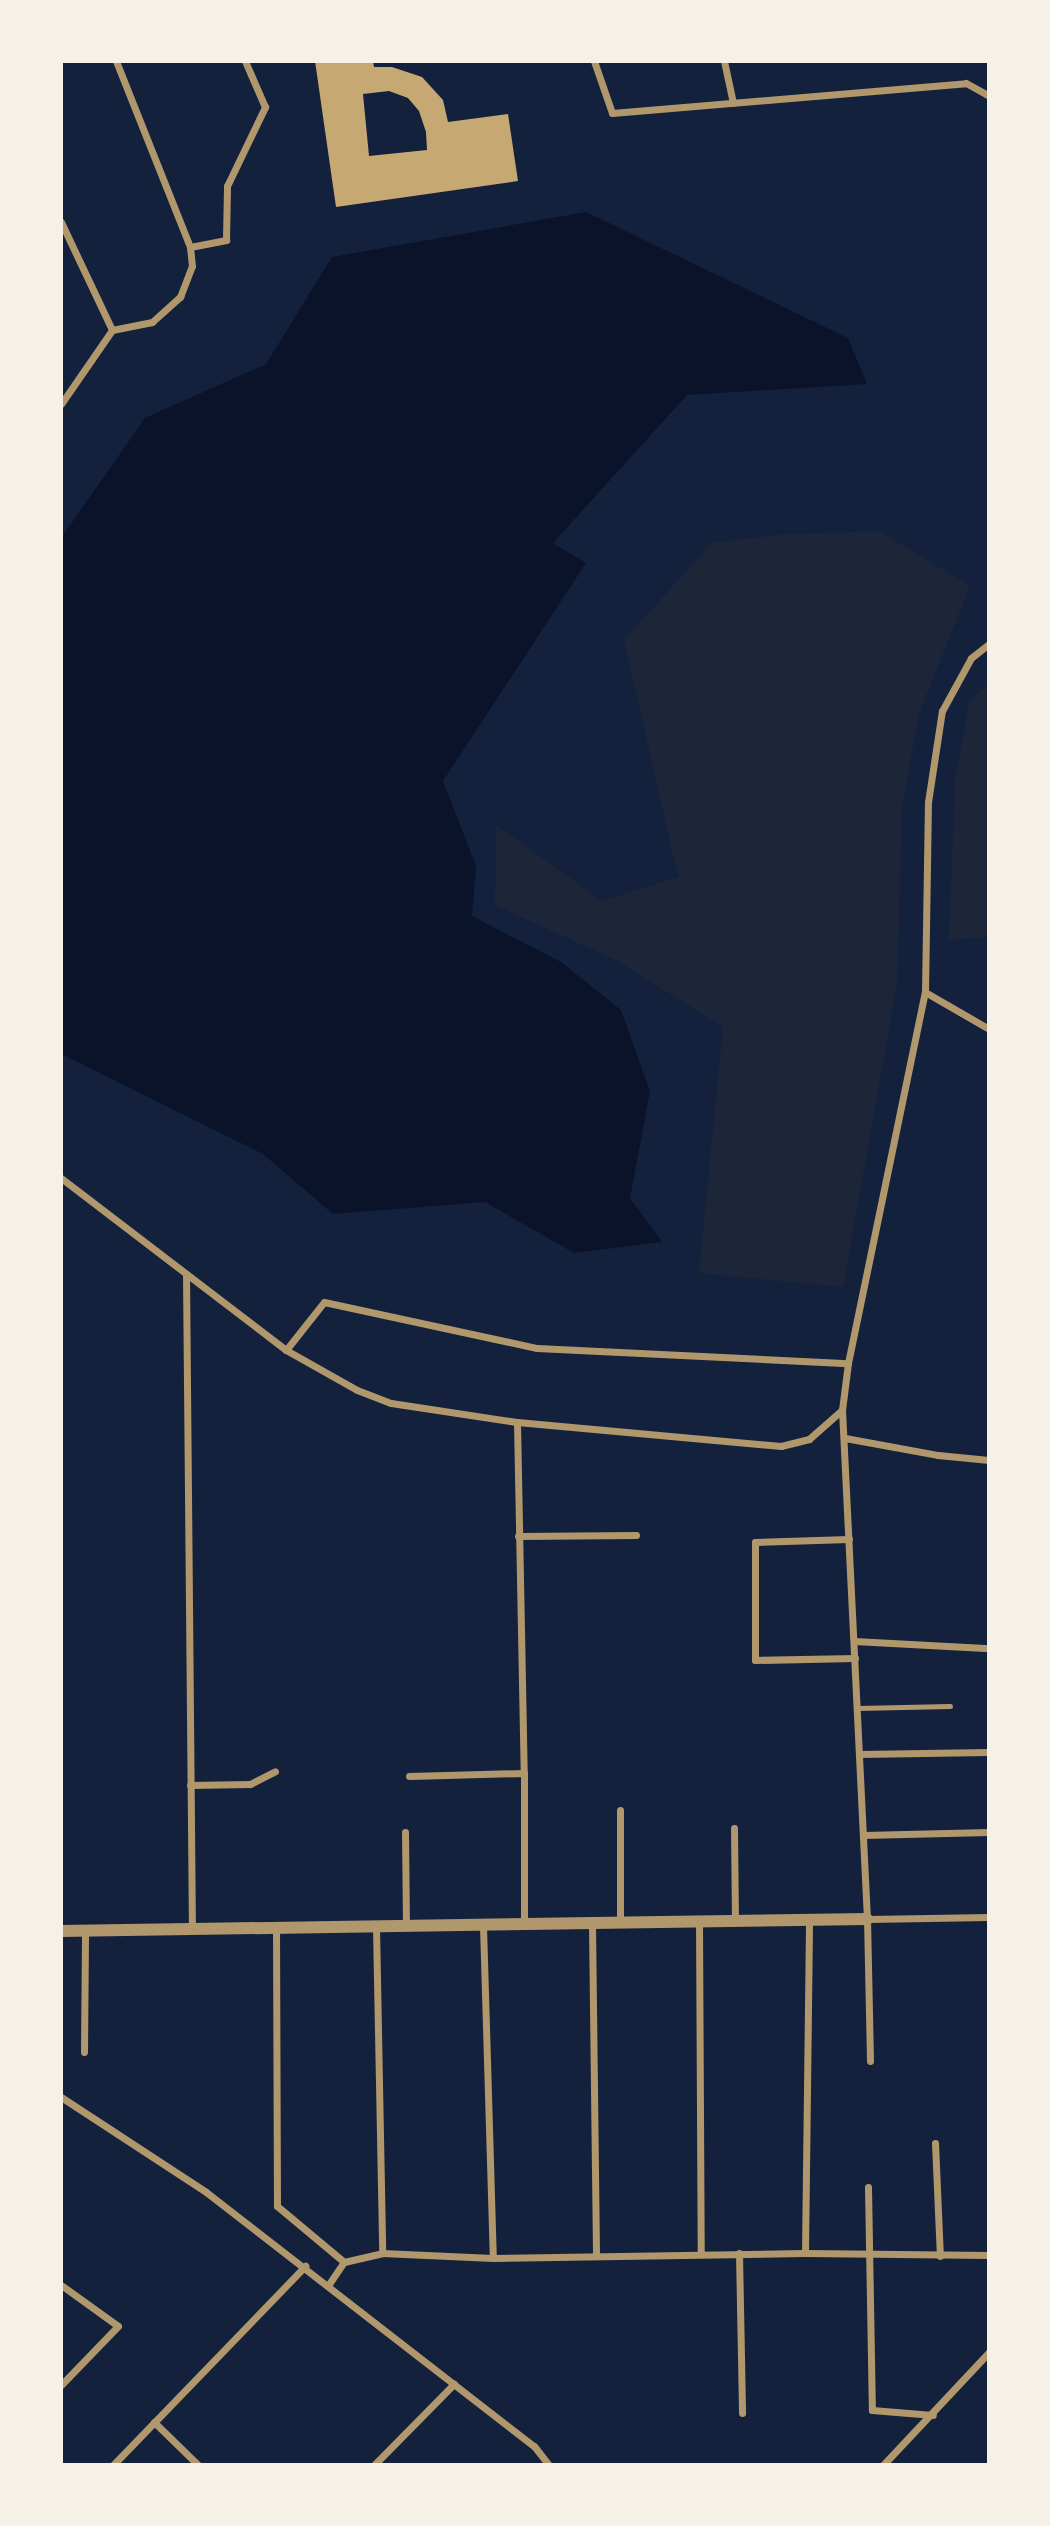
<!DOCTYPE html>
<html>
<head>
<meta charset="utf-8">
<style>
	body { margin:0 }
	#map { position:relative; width:1050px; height:2526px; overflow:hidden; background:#14213d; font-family:"Fira Sans Condensed",sans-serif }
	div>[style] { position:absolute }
	.green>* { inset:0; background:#1d2539 }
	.water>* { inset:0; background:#0b132b }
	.building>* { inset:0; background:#c6a872 }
	.service>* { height:5px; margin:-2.5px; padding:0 2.5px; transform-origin:2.5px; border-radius:2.5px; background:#b1986c }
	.minor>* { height:7px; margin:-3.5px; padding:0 3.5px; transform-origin:3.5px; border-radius:3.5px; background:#b1986c }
	.tertiary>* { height:12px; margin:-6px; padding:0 6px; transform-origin:6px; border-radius:6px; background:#b1986c }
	span { translate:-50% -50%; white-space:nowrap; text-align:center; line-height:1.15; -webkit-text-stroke:7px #f6f1e7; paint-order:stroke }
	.frame { position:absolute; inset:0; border:63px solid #f6f1e7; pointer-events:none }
</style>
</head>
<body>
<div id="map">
	<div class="green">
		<i style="clip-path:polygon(879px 531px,970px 586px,919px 713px,902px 808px,897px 984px,843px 1287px,699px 1273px,723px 1027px,618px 961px,495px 905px,496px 825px,602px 901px,678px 877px,624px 640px,712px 543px,787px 534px)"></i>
		<i style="clip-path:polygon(989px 683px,989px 937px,949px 940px,955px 780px,970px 700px)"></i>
	</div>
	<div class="water">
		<i style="clip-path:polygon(586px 212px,848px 338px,867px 384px,687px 395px,553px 543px,586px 563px,443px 781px,476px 866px,472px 916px,561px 962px,621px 1010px,650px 1091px,630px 1198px,662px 1242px,574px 1253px,485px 1202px,333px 1214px,263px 1154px,61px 1054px,61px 538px,145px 418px,266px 364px,332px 257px)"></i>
	</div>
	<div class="building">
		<i style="clip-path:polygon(evenodd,315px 61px,373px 61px,374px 67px,392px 67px,422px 77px,443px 100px,448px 122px,508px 114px,518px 181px,336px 207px,315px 61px,389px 91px,408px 98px,419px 111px,426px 132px,427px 150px,369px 156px,363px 94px,389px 91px)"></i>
	</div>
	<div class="service">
		<i style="left:857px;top:1708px;width:93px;rotate:-1.2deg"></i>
	</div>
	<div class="minor">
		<i style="left:116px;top:61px;width:200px;rotate:68.3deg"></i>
		<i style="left:190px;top:247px;width:37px;rotate:-11deg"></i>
		<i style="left:226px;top:240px;width:54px;rotate:-88.9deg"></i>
		<i style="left:227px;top:186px;width:88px;rotate:-64.3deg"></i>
		<i style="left:265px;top:107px;width:50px;rotate:-113.5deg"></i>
		<i style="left:594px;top:61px;width:55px;rotate:70.9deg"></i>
		<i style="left:612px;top:113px;width:355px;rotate:-4.8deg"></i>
		<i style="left:966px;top:83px;width:26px;rotate:29deg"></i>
		<i style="left:724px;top:61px;width:43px;rotate:77.9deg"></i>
		<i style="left:61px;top:222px;width:119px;rotate:64.7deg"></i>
		<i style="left:61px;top:404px;width:90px;rotate:-55.4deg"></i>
		<i style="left:112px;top:330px;width:41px;rotate:-11.3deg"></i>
		<i style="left:152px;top:322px;width:38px;rotate:-42deg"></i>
		<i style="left:180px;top:297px;width:33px;rotate:-69deg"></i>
		<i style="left:192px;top:266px;width:19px;rotate:-96deg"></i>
		<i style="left:925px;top:992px;width:74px;rotate:30deg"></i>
		<i style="left:61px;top:1178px;width:283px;rotate:37.4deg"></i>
		<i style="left:286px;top:1350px;width:81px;rotate:29.4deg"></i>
		<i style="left:357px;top:1390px;width:36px;rotate:21deg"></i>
		<i style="left:391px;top:1403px;width:127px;rotate:8.6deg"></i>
		<i style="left:517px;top:1422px;width:265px;rotate:5.2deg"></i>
		<i style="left:781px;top:1446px;width:29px;rotate:-14deg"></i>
		<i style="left:809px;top:1439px;width:44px;rotate:-41.3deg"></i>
		<i style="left:186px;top:1274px;width:655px;rotate:89.48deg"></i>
		<i style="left:286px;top:1350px;width:61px;rotate:-51.6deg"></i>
		<i style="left:324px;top:1302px;width:218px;rotate:12.2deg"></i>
		<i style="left:537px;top:1348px;width:311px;rotate:2.8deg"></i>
		<i style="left:517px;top:1422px;width:351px;rotate:88.9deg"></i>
		<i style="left:524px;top:1773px;width:151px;rotate:90deg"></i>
		<i style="left:845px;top:1438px;width:95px;rotate:10.4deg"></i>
		<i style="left:938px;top:1455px;width:51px;rotate:5.6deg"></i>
		<i style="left:518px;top:1536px;width:118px;rotate:-0.5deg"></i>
		<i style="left:849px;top:1539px;width:94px;rotate:178.2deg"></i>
		<i style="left:755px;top:1542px;width:118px;rotate:90deg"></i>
		<i style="left:755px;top:1660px;width:100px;rotate:-1.1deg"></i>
		<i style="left:854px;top:1641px;width:131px;rotate:3.1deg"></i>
		<i style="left:859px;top:1754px;width:130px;rotate:-0.9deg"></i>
		<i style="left:409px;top:1776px;width:115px;rotate:-1.5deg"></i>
		<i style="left:190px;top:1785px;width:60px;rotate:-1deg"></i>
		<i style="left:250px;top:1784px;width:28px;rotate:-27deg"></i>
		<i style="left:620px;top:1810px;width:114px;rotate:90deg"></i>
		<i style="left:734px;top:1828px;width:93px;rotate:89.4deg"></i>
		<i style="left:405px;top:1832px;width:94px;rotate:89.4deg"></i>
		<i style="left:863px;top:1835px;width:126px;rotate:-1.4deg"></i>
		<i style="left:867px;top:1919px;width:122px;rotate:-0.9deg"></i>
		<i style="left:699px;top:1922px;width:331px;rotate:89.7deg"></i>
		<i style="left:592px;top:1925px;width:331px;rotate:89.3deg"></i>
		<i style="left:276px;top:1926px;width:280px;rotate:89.8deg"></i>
		<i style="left:277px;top:2206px;width:87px;rotate:39.9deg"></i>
		<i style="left:483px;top:1926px;width:332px;rotate:88.3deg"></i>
		<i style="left:376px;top:1927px;width:326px;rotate:88.9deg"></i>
		<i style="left:84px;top:2052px;width:121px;rotate:-89.5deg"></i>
		<i style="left:870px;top:2061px;width:142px;rotate:-91.2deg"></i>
		<i style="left:867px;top:1919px;width:510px;rotate:-92.81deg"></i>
		<i style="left:842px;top:1410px;width:47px;rotate:-82.7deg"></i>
		<i style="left:848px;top:1363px;width:379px;rotate:-78.3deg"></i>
		<i style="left:925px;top:992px;width:190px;rotate:-89.1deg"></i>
		<i style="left:928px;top:802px;width:92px;rotate:-81.3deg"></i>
		<i style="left:942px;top:711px;width:60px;rotate:-61.3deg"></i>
		<i style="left:971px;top:658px;width:23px;rotate:-38deg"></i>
		<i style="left:61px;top:2097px;width:173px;rotate:33.2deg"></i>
		<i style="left:206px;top:2192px;width:415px;rotate:37.8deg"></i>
		<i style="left:534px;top:2446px;width:24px;rotate:52deg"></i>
		<i style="left:935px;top:2143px;width:113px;rotate:87.5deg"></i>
		<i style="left:868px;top:2187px;width:223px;rotate:89deg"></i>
		<i style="left:872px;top:2410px;width:61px;rotate:4.7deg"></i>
		<i style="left:739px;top:2253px;width:160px;rotate:88.9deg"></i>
		<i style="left:805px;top:2253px;width:184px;rotate:0.6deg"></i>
		<i style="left:329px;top:2284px;width:27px;rotate:-56deg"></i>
		<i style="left:344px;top:2262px;width:39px;rotate:-13deg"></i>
		<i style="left:382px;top:2253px;width:111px;rotate:2.6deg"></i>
		<i style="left:493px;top:2258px;width:312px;rotate:-0.9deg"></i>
		<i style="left:805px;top:2253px;width:333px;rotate:-89.3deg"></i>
		<i style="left:61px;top:2285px;width:70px;rotate:35.7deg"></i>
		<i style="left:118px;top:2326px;width:82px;rotate:134deg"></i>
		<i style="left:154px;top:2422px;width:62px;rotate:44.3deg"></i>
		<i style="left:113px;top:2465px;width:277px;rotate:-46deg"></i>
		<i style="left:374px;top:2465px;width:114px;rotate:-45.4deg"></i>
		<i style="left:883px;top:2465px;width:155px;rotate:-46.8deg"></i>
	</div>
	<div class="tertiary">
		<i style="left:61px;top:1931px;width:806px;rotate:-0.85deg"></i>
	</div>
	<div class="frame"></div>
</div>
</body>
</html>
